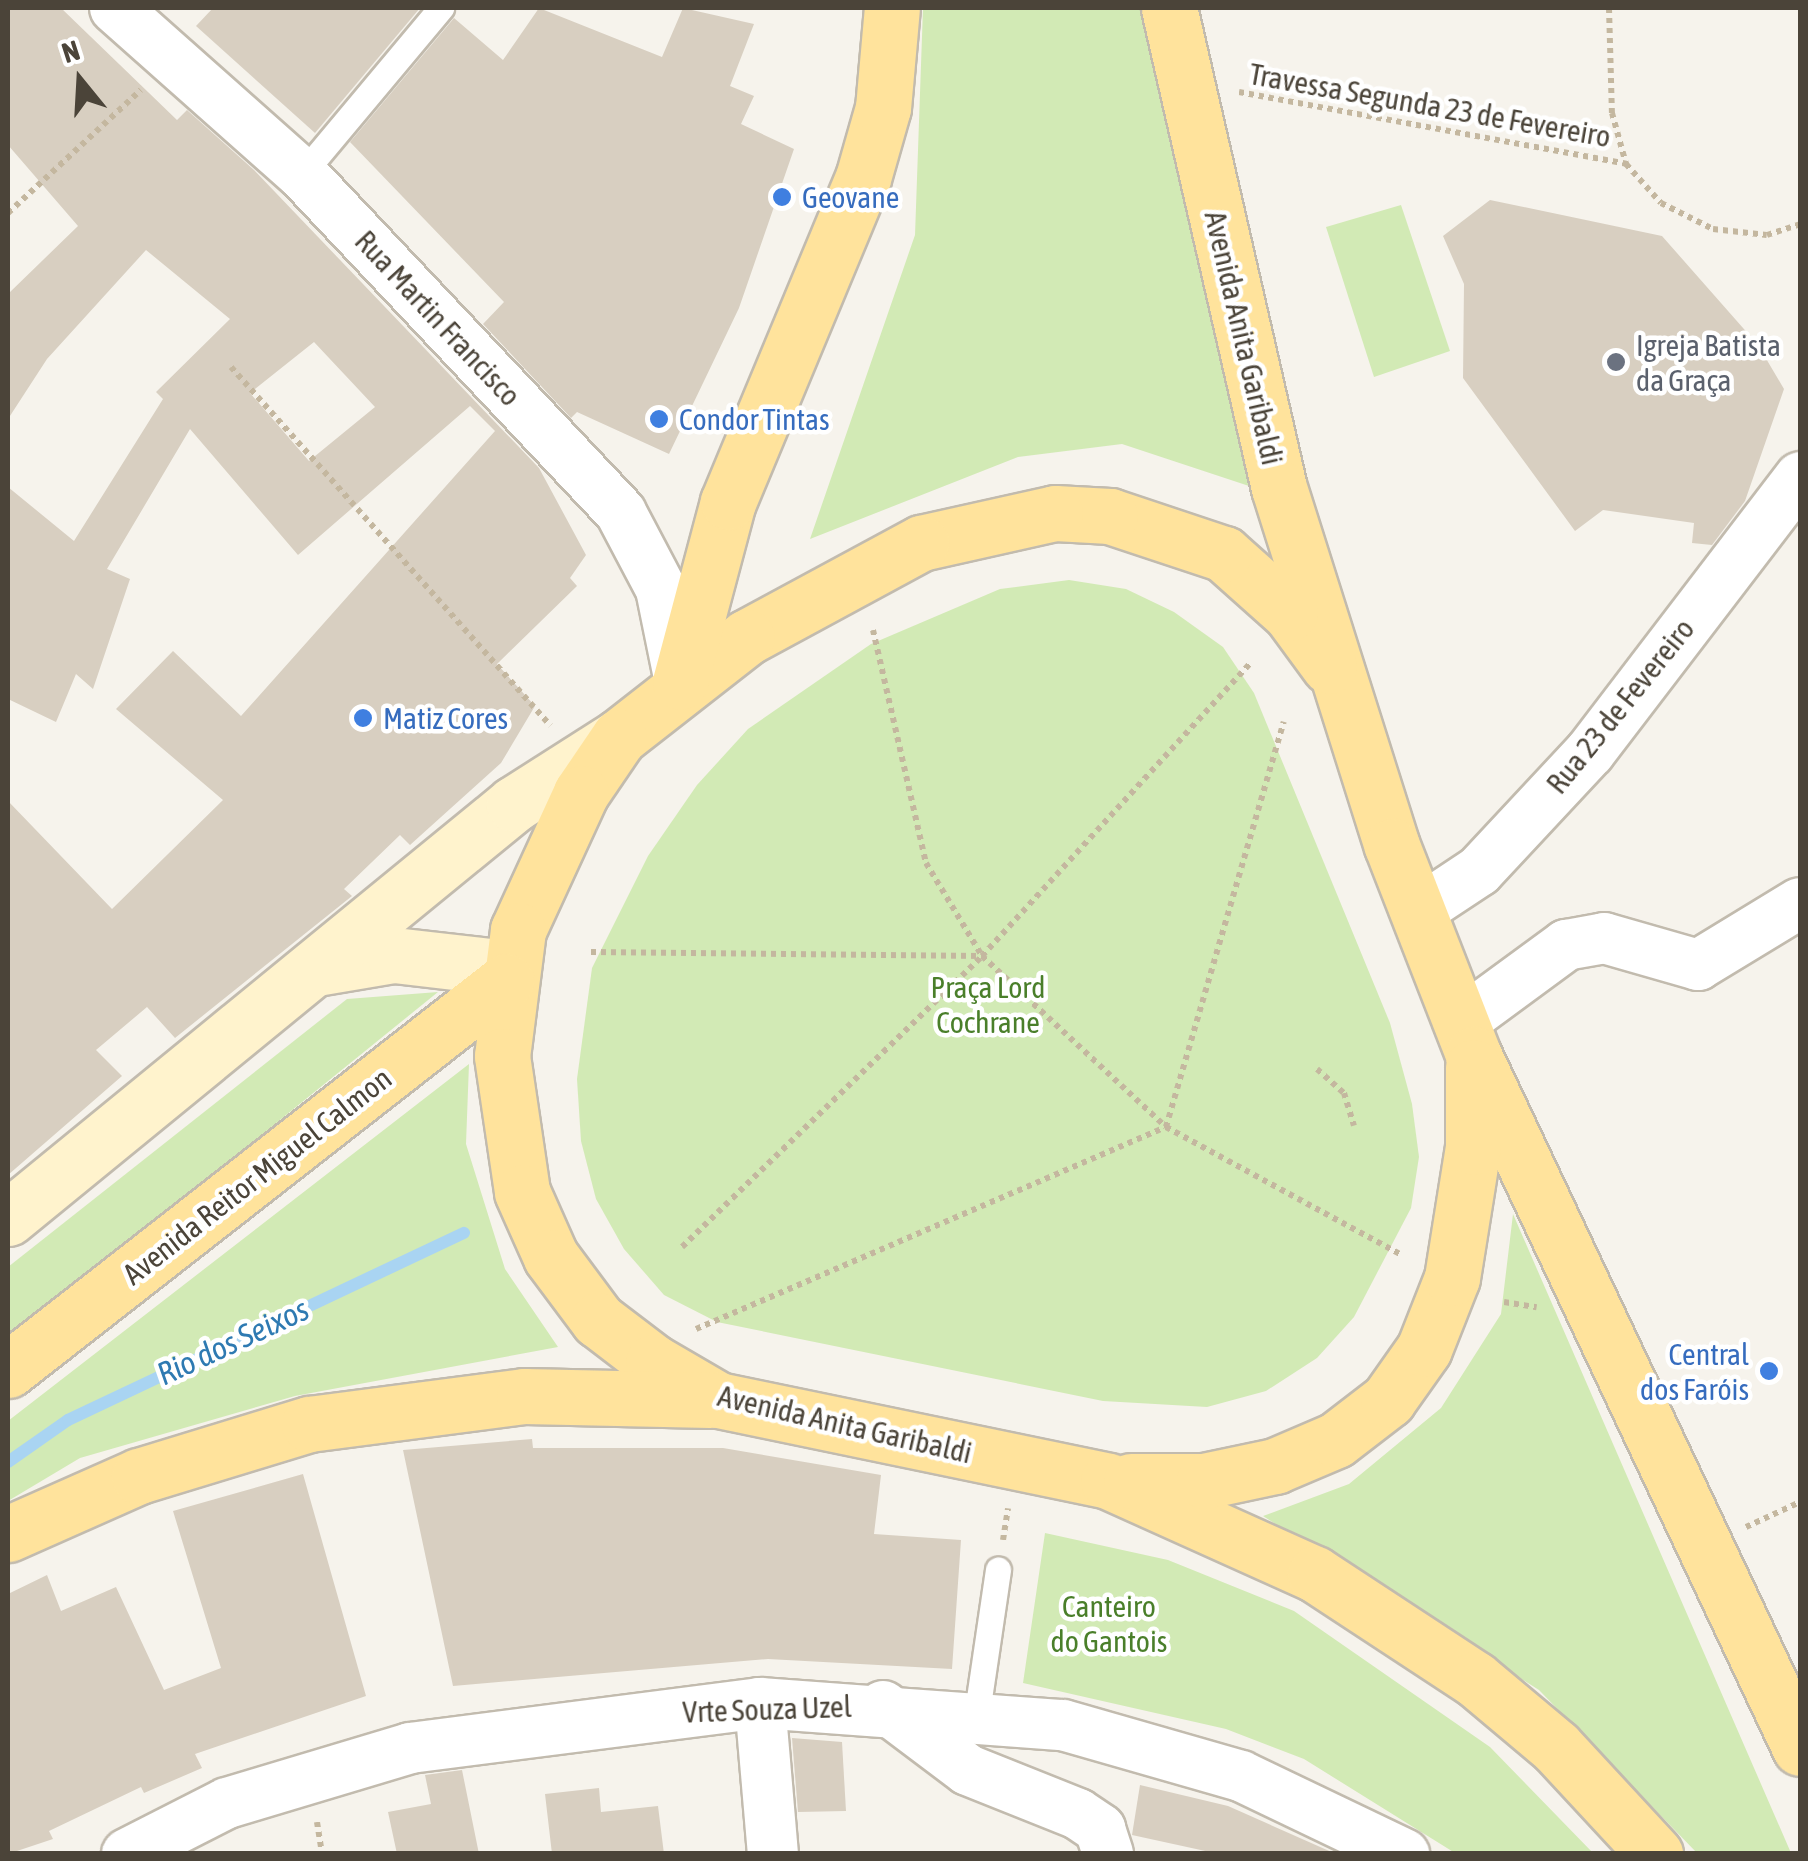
<!DOCTYPE html>
<html>
<head>
<meta charset="utf-8">
<style>
	body { margin:0 }
	#map { position:relative; width:1808px; height:1861px; overflow:hidden; background:#f6f3ec; font-family:"Asap Condensed",sans-serif }
	div>[style] { position:absolute }
	.green>* { inset:0; background:#d2eab5 }
	.stream>* { height:12px; margin:-6px; padding:0 6px; transform-origin:6px; border-radius:6px; background:#a9d4f2 }
	.building>* { inset:0; background:#d8cfc1 }
	.path>* { height:6px; margin-top:-3px; transform-origin:0; background:repeating-linear-gradient(90deg,#c4b79f 0 5px,transparent 0 10px) }
	.roads { filter:drop-shadow(2px 0 #c2bbae) drop-shadow(-2px 0 #c2bbae) drop-shadow(0 2px #c2bbae) drop-shadow(0 -2px #c2bbae) }
	.service>* { height:25px; margin:-12.5px; padding:0 12.5px; transform-origin:12.5px; border-radius:12.5px; background:#fff }
	.minor>* { height:50px; margin:-25px; padding:0 25px; transform-origin:25px; border-radius:25px; background:#fff }
	.secondary>* { height:55px; margin:-27.5px; padding:0 27.5px; transform-origin:27.5px; border-radius:27.5px; background:#fff3cd }
	.primary>* { height:55px; margin:-27.5px; padding:0 27.5px; transform-origin:27.5px; border-radius:27.5px; background:#ffe39c }
	.dots>* { width:28px; height:28px; translate:-50% -50%; box-sizing:border-box; border:5px solid #fff; border-radius:50% }
	span { translate:-50% -50%; white-space:nowrap; text-align:center; line-height:1.15; -webkit-text-stroke:9px #fff; paint-order:stroke }
	.street-label { font-size:30px; color:#4b4439 }
	.shop-label { font-size:30px; color:#366cbe }
	.left { translate:0 -50%; text-align:left }
	.right { translate:-100% -50%; text-align:right }
	.worship-label { font-size:30px; color:#5b616d }
	.park-label { font-size:30px; color:#4a7f2a }
	.water-label { font-size:32px; color:#2e7ab2; font-style:italic }
	.frame { position:absolute; inset:0; border:10px solid #4b4439; pointer-events:none }
	.north { position:absolute; left:30px; top:30px; width:100px; height:100px; -webkit-text-stroke:8px #fff; paint-order:stroke; rotate:342deg; font-size:28px; font-weight:700; line-height:40px; text-align:center; color:#4b4439 }
	.north::after { content:''; display:block; margin:auto; width:35px; height:45px; background:#4b4439; clip-path:polygon(50% 0,100% 100%,50% 72%,0 100%) }
</style>
</head>
<body>
<div id="map">
	<div class="green">
		<i style="clip-path:polygon(923px 8px,1152px 8px,1249px 486px,1122px 444px,1018px 457px,810px 539px,915px 235px)"></i>
		<i style="clip-path:polygon(1401px 205px,1450px 351px,1374px 377px,1326px 227px)"></i>
		<i style="clip-path:polygon(1069px 580px,1126px 589px,1174px 612px,1223px 647px,1254px 693px,1390px 1023px,1412px 1104px,1419px 1157px,1411px 1208px,1354px 1317px,1317px 1358px,1266px 1391px,1207px 1407px,1103px 1401px,717px 1322px,664px 1295px,624px 1249px,596px 1199px,581px 1141px,577px 1079px,592px 968px,648px 856px,697px 785px,748px 729px,871px 644px,1000px 589px)"></i>
		<i style="clip-path:polygon(438px 992px,8px 1340px,8px 1267px,347px 999px)"></i>
		<i style="clip-path:polygon(469px 1064px,466px 1144px,505px 1269px,558px 1347px,295px 1396px,80px 1458px,8px 1501px,8px 1421px)"></i>
		<i style="clip-path:polygon(1513px 1214px,1791px 1853px,1697px 1853px,1539px 1690px,1263px 1516px,1349px 1484px,1441px 1408px,1501px 1314px)"></i>
		<i style="clip-path:polygon(1045px 1533px,1168px 1560px,1294px 1611px,1490px 1747px,1593px 1853px,1455px 1853px,1304px 1759px,1226px 1729px,1023px 1683px)"></i>
	</div>
	<div class="stream">
		<i style="left:8px;top:1462px;width:73px;rotate:-35deg"></i>
		<i style="left:68px;top:1420px;width:438px;rotate:-25.3deg"></i>
	</div>
	<div class="building">
		<i style="clip-path:polygon(evenodd,8px 8px,61px 8px,177px 120px,187px 110px,254px 170px,539px 468px,586px 555px,570px 578px,577px 586px,497px 664px,535px 706px,501px 763px,410px 845px,400px 835px,344px 889px,352px 896px,175px 1038px,147px 1007px,96px 1050px,122px 1076px,8px 1175px,8px 801px,112px 909px,223px 800px,116px 709px,173px 651px,241px 716px,495px 431px,470px 406px,298px 555px,190px 429px,107px 569px,130px 579px,93px 689px,76px 674px,56px 722px,8px 699px,8px 487px,74px 541px,163px 399px,156px 392px,230px 319px,146px 250px,47px 359px,8px 419px,8px 294px,78px 226px,8px 145px,8px 8px,314px 342px,375px 407px,309px 461px,250px 393px,314px 342px)"></i>
		<i style="clip-path:polygon(213px 8px,420px 8px,315px 133px,196px 26px)"></i>
		<i style="clip-path:polygon(539px 8px,662px 57px,683px 8px,754px 24px,730px 86px,754px 96px,741px 124px,794px 149px,739px 308px,669px 454px,577px 412px,571px 418px,483px 324px,504px 302px,350px 142px,454px 18px,503px 60px)"></i>
		<i style="clip-path:polygon(1490px 200px,1662px 236px,1758px 345px,1784px 389px,1745px 501px,1712px 545px,1692px 543px,1694px 523px,1603px 510px,1575px 531px,1463px 378px,1464px 284px,1443px 236px)"></i>
		<i style="clip-path:polygon(532px 1439px,533px 1448px,723px 1448px,881px 1475px,874px 1534px,961px 1540px,952px 1669px,768px 1659px,453px 1686px,403px 1450px)"></i>
		<i style="clip-path:polygon(303px 1474px,366px 1696px,195px 1754px,202px 1768px,144px 1793px,141px 1787px,49px 1831px,53px 1839px,8px 1854px,8px 1594px,47px 1575px,61px 1611px,116px 1587px,164px 1690px,221px 1668px,173px 1511px)"></i>
		<i style="clip-path:polygon(792px 1738px,842px 1742px,846px 1811px,798px 1812px)"></i>
		<i style="clip-path:polygon(462px 1770px,479px 1854px,397px 1854px,388px 1812px,431px 1804px,425px 1775px)"></i>
		<i style="clip-path:polygon(1140px 1785px,1228px 1806px,1336px 1854px,1219px 1854px,1132px 1835px)"></i>
		<i style="clip-path:polygon(599px 1788px,601px 1812px,658px 1806px,664px 1854px,552px 1854px,545px 1794px)"></i>
	</div>
	<div class="path">
		<i style="left:1609px;top:8px;width:105px;rotate:88.4deg"></i>
		<i style="left:1612px;top:113px;width:53px;rotate:74.6deg"></i>
		<i style="left:1626px;top:164px;width:52px;rotate:48.1deg"></i>
		<i style="left:1661px;top:203px;width:58px;rotate:26.6deg"></i>
		<i style="left:1713px;top:229px;width:54px;rotate:6.3deg"></i>
		<i style="left:1767px;top:235px;width:35px;rotate:-18deg"></i>
		<i style="left:1239px;top:92px;width:394px;rotate:10.5deg"></i>
		<i style="left:8px;top:213px;width:181px;rotate:-42.8deg"></i>
		<i style="left:231px;top:367px;width:480px;rotate:48.3deg"></i>
		<i style="left:873px;top:630px;width:239px;rotate:77.2deg"></i>
		<i style="left:926px;top:863px;width:109px;rotate:58.9deg"></i>
		<i style="left:591px;top:952px;width:391px;rotate:0.6deg"></i>
		<i style="left:982px;top:956px;width:398px;rotate:-47.5deg"></i>
		<i style="left:1317px;top:1069px;width:36px;rotate:42deg"></i>
		<i style="left:1344px;top:1093px;width:34px;rotate:73deg"></i>
		<i style="left:682px;top:1247px;width:418px;rotate:-44.1deg"></i>
		<i style="left:982px;top:956px;width:251px;rotate:42.9deg"></i>
		<i style="left:1166px;top:1127px;width:268px;rotate:28.5deg"></i>
		<i style="left:1504px;top:1302px;width:33px;rotate:9deg"></i>
		<i style="left:696px;top:1329px;width:512px;rotate:-23.26deg"></i>
		<i style="left:1166px;top:1127px;width:422px;rotate:-73.8deg"></i>
		<i style="left:1746px;top:1527px;width:60px;rotate:-24.8deg"></i>
		<i style="left:1003px;top:1540px;width:32px;rotate:-81deg"></i>
		<i style="left:317px;top:1822px;width:32px;rotate:81deg"></i>
	</div>
	<div class="roads">
		<div class="service">
			<i style="left:302px;top:174px;width:217px;rotate:-50.1deg"></i>
			<i style="left:977px;top:1712px;width:144px;rotate:-81.6deg"></i>
		</div>
		<div class="minor">
			<i style="left:115px;top:8px;width:250px;rotate:41.6deg"></i>
			<i style="left:302px;top:174px;width:465px;rotate:46.7deg"></i>
			<i style="left:621px;top:513px;width:86px;rotate:62.2deg"></i>
			<i style="left:661px;top:589px;width:95px;rotate:78.5deg"></i>
			<i style="left:1417px;top:912px;width:74px;rotate:-33.5deg"></i>
			<i style="left:1479px;top:871px;width:163px;rotate:-47deg"></i>
			<i style="left:1590px;top:752px;width:346px;rotate:-52.6deg"></i>
			<i style="left:1460px;top:1023px;width:132px;rotate:-36.3deg"></i>
			<i style="left:1566px;top:945px;width:39px;rotate:-10deg"></i>
			<i style="left:1604px;top:938px;width:98px;rotate:16deg"></i>
			<i style="left:1698px;top:965px;width:119px;rotate:-31.3deg"></i>
			<i style="left:760px;top:1703px;width:152px;rotate:85.1deg"></i>
			<i style="left:883px;top:1706px;width:106px;rotate:37deg"></i>
			<i style="left:968px;top:1770px;width:118px;rotate:21.8deg"></i>
			<i style="left:1078px;top:1814px;width:27px;rotate:34deg"></i>
			<i style="left:1100px;top:1829px;width:26px;rotate:72deg"></i>
			<i style="left:127px;top:1854px;width:112px;rotate:-27deg"></i>
			<i style="left:227px;top:1803px;width:191px;rotate:-16.7deg"></i>
			<i style="left:410px;top:1748px;width:353px;rotate:-7.3deg"></i>
			<i style="left:760px;top:1703px;width:304px;rotate:4.2deg"></i>
			<i style="left:1063px;top:1725px;width:185px;rotate:16deg"></i>
			<i style="left:1241px;top:1776px;width:181px;rotate:25.6deg"></i>
		</div>
		<div class="secondary">
			<i style="left:317px;top:968px;width:78px;rotate:-9.6deg"></i>
			<i style="left:394px;top:955px;width:114px;rotate:6.6deg"></i>
			<i style="left:8px;top:1218px;width:654px;rotate:-39.29deg"></i>
			<i style="left:514px;top:804px;width:125px;rotate:-32.5deg"></i>
		</div>
		<div class="primary">
			<i style="left:1169px;top:8px;width:492px;rotate:77.1deg"></i>
			<i style="left:1279px;top:488px;width:375px;rotate:72.5deg"></i>
			<i style="left:1392px;top:846px;width:223px;rotate:68.7deg"></i>
			<i style="left:1473px;top:1054px;width:767px;rotate:64.77deg"></i>
			<i style="left:1329px;top:666px;width:66px;rotate:-126.3deg"></i>
			<i style="left:1290px;top:613px;width:89px;rotate:-138.2deg"></i>
			<i style="left:1224px;top:554px;width:120px;rotate:-161.6deg"></i>
			<i style="left:1110px;top:516px;width:55px;rotate:-176.9deg"></i>
			<i style="left:1055px;top:513px;width:137px;rotate:167.4deg"></i>
			<i style="left:921px;top:543px;width:198px;rotate:151.6deg"></i>
			<i style="left:747px;top:637px;width:162px;rotate:142deg"></i>
			<i style="left:619px;top:737px;width:68px;rotate:124.2deg"></i>
			<i style="left:581px;top:793px;width:151px;rotate:114.7deg"></i>
			<i style="left:518px;top:930px;width:127px;rotate:97.2deg"></i>
			<i style="left:502px;top:1056px;width:137px;rotate:81.6deg"></i>
			<i style="left:522px;top:1192px;width:71px;rotate:66deg"></i>
			<i style="left:551px;top:1257px;width:79px;rotate:53.3deg"></i>
			<i style="left:598px;top:1320px;width:69px;rotate:37.4deg"></i>
			<i style="left:653px;top:1362px;width:75px;rotate:30.3deg"></i>
			<i style="left:718px;top:1400px;width:398px;rotate:11.7deg"></i>
			<i style="left:1108px;top:1481px;width:227px;rotate:24.2deg"></i>
			<i style="left:1315px;top:1574px;width:191px;rotate:33.3deg"></i>
			<i style="left:1475px;top:1679px;width:106px;rotate:40deg"></i>
			<i style="left:1556px;top:1747px;width:146px;rotate:47.2deg"></i>
			<i style="left:680px;top:682px;width:186px;rotate:-75.1deg"></i>
			<i style="left:728px;top:502px;width:351px;rotate:-67.4deg"></i>
			<i style="left:863px;top:178px;width:73px;rotate:-74.1deg"></i>
			<i style="left:883px;top:108px;width:100px;rotate:-84.9deg"></i>
			<i style="left:8px;top:1370px;width:632px;rotate:-37.99deg"></i>
			<i style="left:1131px;top:1481px;width:73px"></i>
			<i style="left:1204px;top:1481px;width:73px;rotate:-11.9deg"></i>
			<i style="left:1275px;top:1466px;width:66px;rotate:-23.1deg"></i>
			<i style="left:1336px;top:1440px;width:66px;rotate:-37.6deg"></i>
			<i style="left:1388px;top:1400px;width:62px;rotate:-54.8deg"></i>
			<i style="left:1424px;top:1349px;width:76px;rotate:-68.5deg"></i>
			<i style="left:1452px;top:1278px;width:133px;rotate:-80.9deg"></i>
			<i style="left:1473px;top:1147px;width:80px;rotate:-90deg"></i>
			<i style="left:8px;top:1534px;width:143px;rotate:-23.9deg"></i>
			<i style="left:139px;top:1476px;width:178px;rotate:-17deg"></i>
			<i style="left:309px;top:1424px;width:217px;rotate:-7.4deg"></i>
			<i style="left:524px;top:1396px;width:186px;rotate:1.2deg"></i>
		</div>
	</div>
	<div class="dots">
		<i style="left:782px;top:197px;background:#3f7fe0"></i>
		<i style="left:1616px;top:362px;background:#6b7280"></i>
		<i style="left:659px;top:419px;background:#3f7fe0"></i>
		<i style="left:363px;top:718px;background:#3f7fe0"></i>
		<i style="left:1769px;top:1371px;background:#3f7fe0"></i>
	</div>
	<div class="street-label">
		<span style="left:1430px;top:105px;rotate:10deg">Travessa Segunda 23 de Fevereiro</span>
		<span style="left:438px;top:318px;rotate:47deg">Rua Martin Francisco</span>
		<span style="left:1244px;top:338px;rotate:77deg">Avenida Anita Garibaldi</span>
		<span style="left:1620px;top:706px;rotate:-51deg">Rua 23 de Fevereiro</span>
		<span style="left:257px;top:1176px;rotate:-38deg">Avenida Reitor Miguel Calmon</span>
		<span style="left:845px;top:1424px;rotate:13deg">Avenida Anita Garibaldi</span>
		<span style="left:767px;top:1709px;rotate:-2deg">Vrte Souza Uzel</span>
	</div>
	<div class="shop-label">
		<span class="left" style="left:802px;top:197px">Geovane</span>
		<span class="left" style="left:679px;top:419px">Condor Tintas</span>
		<span class="left" style="left:383px;top:718px">Matiz Cores</span>
		<span class="right" style="left:1749px;top:1371px">Central<br>dos Faróis</span>
	</div>
	<div class="worship-label">
		<span class="left" style="left:1636px;top:362px">Igreja Batista<br>da Graça</span>
	</div>
	<div class="park-label">
		<span style="left:988px;top:1004px">Praça Lord<br>Cochrane</span>
		<span style="left:1109px;top:1623px">Canteiro<br>do Gantois</span>
	</div>
	<div class="water-label">
		<span style="left:233px;top:1342px;rotate:-25deg">Rio dos Seixos</span>
	</div>
	<div class="frame"></div>
	<div class="north">N</div>
</div>
</body>
</html>
